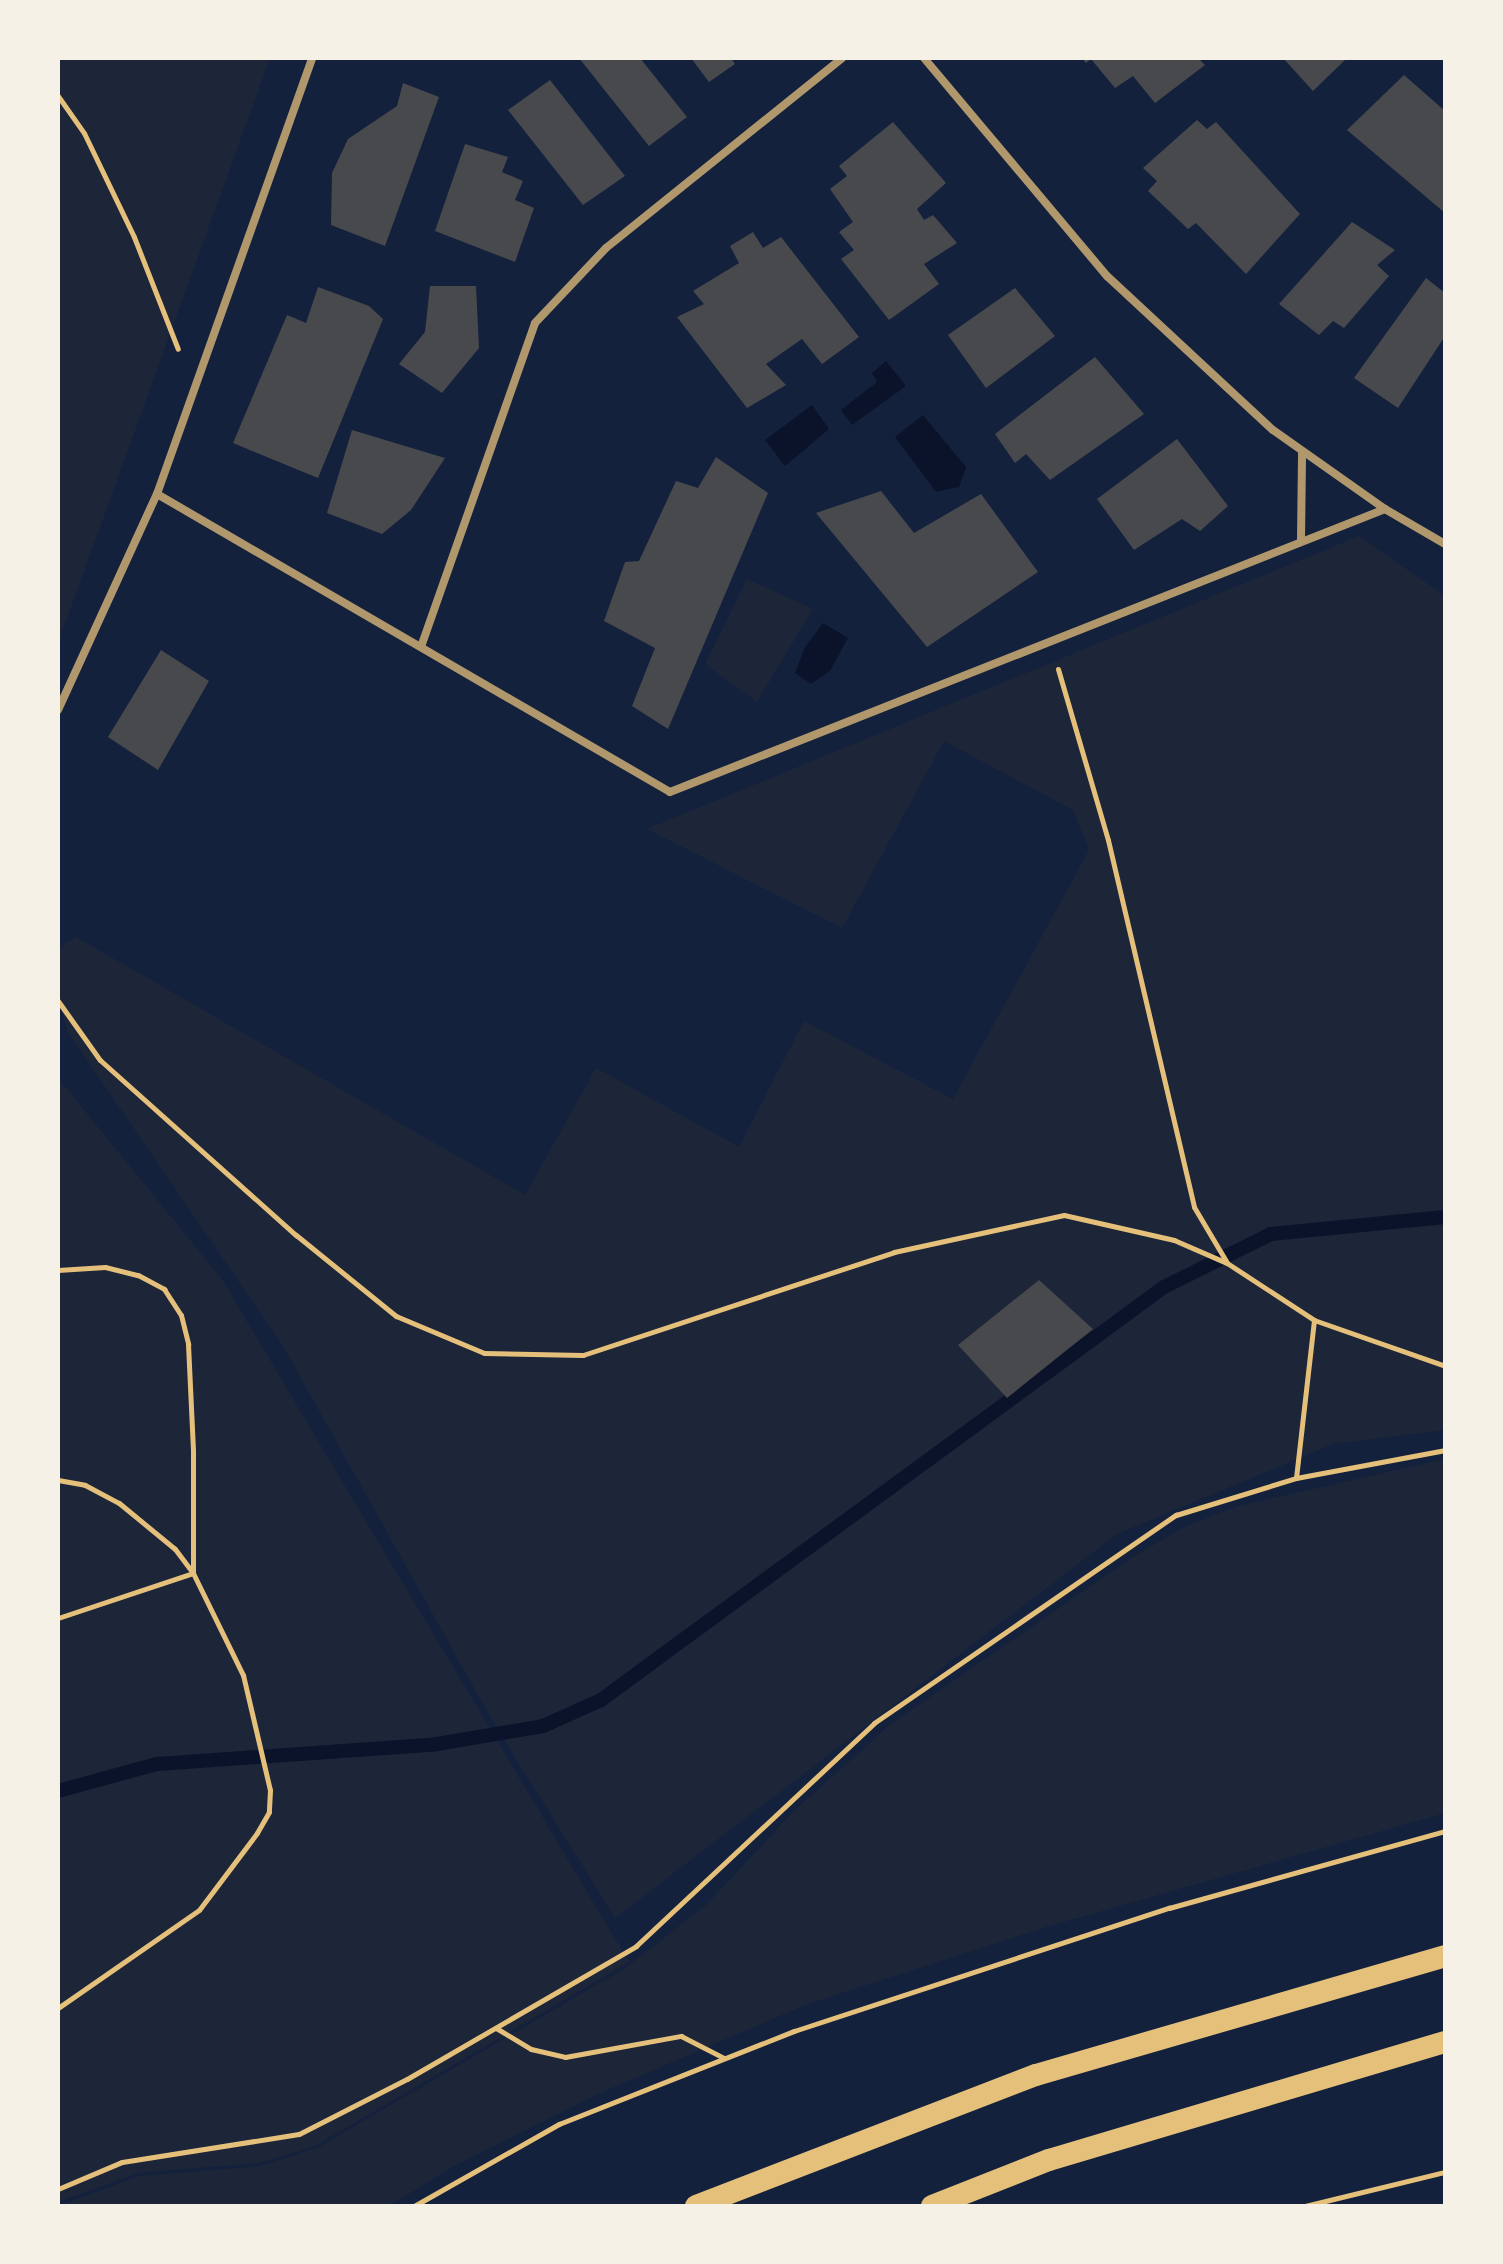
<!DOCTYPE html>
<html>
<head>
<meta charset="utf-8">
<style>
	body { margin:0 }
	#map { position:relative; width:1503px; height:2264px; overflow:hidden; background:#14213d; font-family:Raleway,sans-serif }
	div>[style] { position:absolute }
	.green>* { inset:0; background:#1d2539 }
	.water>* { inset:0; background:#0b132b }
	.stream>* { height:14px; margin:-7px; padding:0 7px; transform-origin:7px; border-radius:7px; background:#0b132b }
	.building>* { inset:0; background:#48494c }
	.path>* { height:5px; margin:-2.5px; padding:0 2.5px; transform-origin:2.5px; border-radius:2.5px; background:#e5c07b }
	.minor>* { height:8px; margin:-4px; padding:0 4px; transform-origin:4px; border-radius:4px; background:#b1986c }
	.trunk>* { height:22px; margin:-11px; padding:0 11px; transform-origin:11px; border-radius:11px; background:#e5c07b }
	span { translate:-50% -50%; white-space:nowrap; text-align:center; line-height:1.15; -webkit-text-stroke:6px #f6f1e7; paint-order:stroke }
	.frame { position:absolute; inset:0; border:60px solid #f6f1e7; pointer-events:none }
</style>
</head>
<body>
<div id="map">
	<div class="green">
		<i style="clip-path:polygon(58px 58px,270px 58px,58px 643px)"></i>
		<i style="clip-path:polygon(1359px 536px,1445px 596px,1445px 1430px,1333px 1444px,1117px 1534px,615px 1918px,492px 1720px,283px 1346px,67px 1031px,58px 996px,58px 948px,76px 937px,525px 1195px,596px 1068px,739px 1147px,804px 1021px,953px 1099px,1089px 850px,1073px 810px,944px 741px,842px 928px,647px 829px)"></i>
		<i style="clip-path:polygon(747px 579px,813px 609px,757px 702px,705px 664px)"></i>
		<i style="clip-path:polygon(58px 1078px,221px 1278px,629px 1962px,315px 2146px,260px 2163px,138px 2173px,58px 2202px)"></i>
		<i style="clip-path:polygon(1445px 1459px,1445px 1813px,1046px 1927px,805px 2005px,598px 2094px,454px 2166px,389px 2206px,58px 2206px,139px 2176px,260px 2166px,317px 2148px,627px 1967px,706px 1905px,796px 1809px,891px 1724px,1130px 1559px,1182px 1528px,1238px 1506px)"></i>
	</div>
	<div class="water">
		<i style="clip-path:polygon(886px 361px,906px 386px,852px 425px,841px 410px,877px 382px,872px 373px)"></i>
		<i style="clip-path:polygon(812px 405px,829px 429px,785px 466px,765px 440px)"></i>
		<i style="clip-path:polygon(923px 415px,966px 467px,959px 487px,936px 492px,895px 437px)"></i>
		<i style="clip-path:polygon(823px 623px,848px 638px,830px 671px,811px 684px,795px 673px,805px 647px)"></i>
	</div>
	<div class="stream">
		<i style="left:58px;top:1791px;width:103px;rotate:-15.3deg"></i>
		<i style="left:157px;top:1764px;width:275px;rotate:-4deg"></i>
		<i style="left:431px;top:1745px;width:114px;rotate:-9.6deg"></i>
		<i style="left:543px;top:1726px;width:64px;rotate:-24.1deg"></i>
		<i style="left:601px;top:1700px;width:698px;rotate:-36.26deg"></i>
		<i style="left:1164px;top:1287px;width:119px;rotate:-26.4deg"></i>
		<i style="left:1271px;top:1234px;width:175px;rotate:-5.6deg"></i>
	</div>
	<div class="building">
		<i style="clip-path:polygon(579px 58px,640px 58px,687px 117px,649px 146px)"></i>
		<i style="clip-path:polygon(691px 58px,731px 58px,735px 64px,709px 82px)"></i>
		<i style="clip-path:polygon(1082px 58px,1198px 58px,1205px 65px,1155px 103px,1133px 76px,1115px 88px,1091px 59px,1086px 63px)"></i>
		<i style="clip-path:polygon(1283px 58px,1347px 58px,1313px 91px)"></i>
		<i style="clip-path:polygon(1404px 75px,1445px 111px,1445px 213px,1347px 130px)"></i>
		<i style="clip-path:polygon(550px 80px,625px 176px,583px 205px,508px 110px)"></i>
		<i style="clip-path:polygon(403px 83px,439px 97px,385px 246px,331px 225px,332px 173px,348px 139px,397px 106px)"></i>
		<i style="clip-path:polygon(1197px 120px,1207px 129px,1216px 122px,1300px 214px,1246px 274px,1196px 223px,1188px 229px,1148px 191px,1157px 181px,1143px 168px)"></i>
		<i style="clip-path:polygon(893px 122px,946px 183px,917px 209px,924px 220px,933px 215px,957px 243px,924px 264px,939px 284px,889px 320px,841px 259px,854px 250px,839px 232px,853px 222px,830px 189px,847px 176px,839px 166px)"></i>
		<i style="clip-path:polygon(465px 144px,508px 157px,502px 172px,523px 181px,515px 200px,534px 208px,515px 262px,435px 231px)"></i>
		<i style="clip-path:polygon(1352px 222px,1395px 250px,1377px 265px,1389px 276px,1344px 328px,1333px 321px,1319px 335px,1279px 304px)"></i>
		<i style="clip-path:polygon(753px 232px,763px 248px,781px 237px,859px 337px,822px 364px,802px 339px,766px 364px,786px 385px,747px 408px,677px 317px,704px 304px,693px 291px,739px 263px,730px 246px)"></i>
		<i style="clip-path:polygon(1426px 278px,1445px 293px,1445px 336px,1398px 408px,1354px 378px)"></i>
		<i style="clip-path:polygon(430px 286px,476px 286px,479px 348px,442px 393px,399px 364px,425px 332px)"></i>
		<i style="clip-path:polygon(318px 287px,369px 306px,383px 319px,318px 478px,233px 443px,287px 315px,306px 323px)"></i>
		<i style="clip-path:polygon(1015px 288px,1055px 336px,986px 388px,948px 335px)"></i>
		<i style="clip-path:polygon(1095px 357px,1144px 414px,1050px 480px,1026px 454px,1015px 463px,995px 434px)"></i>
		<i style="clip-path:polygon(352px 430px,445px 458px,411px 510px,382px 534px,327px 513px)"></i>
		<i style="clip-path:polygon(1177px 439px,1228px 506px,1200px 531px,1182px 519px,1134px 550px,1097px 499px)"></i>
		<i style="clip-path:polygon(716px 457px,768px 493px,668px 729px,632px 706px,655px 648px,604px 621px,625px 562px,639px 561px,676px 481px,698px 488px)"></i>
		<i style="clip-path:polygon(881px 491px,914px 533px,981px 494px,1038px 572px,927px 647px,816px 513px)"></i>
		<i style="clip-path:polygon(161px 650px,209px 681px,158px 770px,108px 737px)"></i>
		<i style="clip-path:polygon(1039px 1280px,1093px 1329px,1007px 1398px,958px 1345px)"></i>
	</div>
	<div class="path">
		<i style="left:58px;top:96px;width:45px;rotate:54.9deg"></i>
		<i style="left:84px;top:133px;width:115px;rotate:64.3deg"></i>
		<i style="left:134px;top:237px;width:120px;rotate:68.6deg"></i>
		<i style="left:1058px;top:669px;width:178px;rotate:73.7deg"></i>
		<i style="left:1108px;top:840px;width:377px;rotate:76.8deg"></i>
		<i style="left:1194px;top:1207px;width:63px;rotate:59.3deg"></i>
		<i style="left:58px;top:1001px;width:72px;rotate:54.6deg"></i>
		<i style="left:100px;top:1060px;width:263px;rotate:41.8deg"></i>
		<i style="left:296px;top:1235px;width:129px;rotate:39deg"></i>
		<i style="left:396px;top:1316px;width:95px;rotate:22.8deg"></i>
		<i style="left:484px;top:1353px;width:99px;rotate:1.2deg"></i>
		<i style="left:583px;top:1355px;width:328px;rotate:-18.3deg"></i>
		<i style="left:894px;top:1252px;width:174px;rotate:-12.3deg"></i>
		<i style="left:1064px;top:1215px;width:113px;rotate:12.8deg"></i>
		<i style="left:1174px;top:1240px;width:58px;rotate:23.5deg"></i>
		<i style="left:1227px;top:1263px;width:104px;rotate:33.2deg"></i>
		<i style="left:1314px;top:1320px;width:139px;rotate:19.3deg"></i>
		<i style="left:58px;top:1270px;width:47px;rotate:-3.7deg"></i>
		<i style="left:105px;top:1267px;width:34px;rotate:14deg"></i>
		<i style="left:138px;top:1275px;width:30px;rotate:28deg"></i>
		<i style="left:164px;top:1289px;width:31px;rotate:57deg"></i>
		<i style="left:181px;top:1315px;width:30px;rotate:76deg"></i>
		<i style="left:188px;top:1344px;width:107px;rotate:87.3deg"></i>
		<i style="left:193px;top:1451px;width:121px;rotate:90deg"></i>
		<i style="left:1296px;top:1478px;width:159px;rotate:-83.5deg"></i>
		<i style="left:58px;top:1480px;width:27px;rotate:10deg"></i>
		<i style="left:85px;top:1485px;width:38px;rotate:28deg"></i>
		<i style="left:119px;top:1503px;width:72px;rotate:39.4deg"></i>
		<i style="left:175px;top:1549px;width:30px;rotate:53deg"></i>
		<i style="left:193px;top:1573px;width:114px;rotate:63.9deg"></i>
		<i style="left:243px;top:1675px;width:118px;rotate:76.8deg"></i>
		<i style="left:270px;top:1790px;width:22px;rotate:93deg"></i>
		<i style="left:269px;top:1812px;width:24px;rotate:120deg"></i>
		<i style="left:257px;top:1833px;width:96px;rotate:127deg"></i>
		<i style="left:199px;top:1910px;width:172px;rotate:145.2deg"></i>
		<i style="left:58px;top:1618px;width:142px;rotate:-18.4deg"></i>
		<i style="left:496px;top:2028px;width:41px;rotate:31deg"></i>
		<i style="left:531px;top:2049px;width:35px;rotate:13deg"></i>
		<i style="left:565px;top:2057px;width:118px;rotate:-10.3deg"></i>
		<i style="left:681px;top:2036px;width:48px;rotate:27.1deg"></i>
		<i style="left:58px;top:2189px;width:69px;rotate:-22.9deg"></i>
		<i style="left:122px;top:2162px;width:179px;rotate:-9deg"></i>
		<i style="left:299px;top:2134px;width:121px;rotate:-27deg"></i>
		<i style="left:407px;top:2079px;width:265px;rotate:-30.1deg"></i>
		<i style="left:636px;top:1946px;width:326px;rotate:-43.1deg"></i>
		<i style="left:874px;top:1723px;width:367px;rotate:-34.6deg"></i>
		<i style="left:1176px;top:1515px;width:126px;rotate:-17.1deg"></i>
		<i style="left:1296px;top:1478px;width:152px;rotate:-10.6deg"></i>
		<i style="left:414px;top:2206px;width:167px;rotate:-29.5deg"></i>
		<i style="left:559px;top:2124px;width:253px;rotate:-21.6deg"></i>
		<i style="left:794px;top:2031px;width:395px;rotate:-18.2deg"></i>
		<i style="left:1169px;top:1908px;width:287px;rotate:-15.6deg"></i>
		<i style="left:1305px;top:2206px;width:144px;rotate:-13.7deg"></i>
	</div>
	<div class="minor">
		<i style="left:924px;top:58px;width:285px;rotate:50deg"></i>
		<i style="left:1107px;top:276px;width:226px;rotate:42.9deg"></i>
		<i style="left:1273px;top:430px;width:137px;rotate:35.2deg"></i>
		<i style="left:1385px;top:509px;width:69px;rotate:30.3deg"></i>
		<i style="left:157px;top:494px;width:593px;rotate:30.15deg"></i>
		<i style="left:670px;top:792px;width:769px;rotate:-21.59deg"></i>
		<i style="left:1301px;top:539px;width:87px;rotate:-89.3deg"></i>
		<i style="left:422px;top:644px;width:340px;rotate:-70.6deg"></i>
		<i style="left:535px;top:323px;width:103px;rotate:-46.6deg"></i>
		<i style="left:606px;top:248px;width:303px;rotate:-38.8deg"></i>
		<i style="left:58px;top:710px;width:238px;rotate:-65.4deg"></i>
		<i style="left:157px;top:494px;width:463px;rotate:-70.4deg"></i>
	</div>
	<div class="trunk">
		<i style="left:696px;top:2206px;width:364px;rotate:-21.1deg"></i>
		<i style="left:1036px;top:2075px;width:426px;rotate:-16.2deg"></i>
		<i style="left:932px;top:2206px;width:126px;rotate:-21.5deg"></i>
		<i style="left:1049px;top:2160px;width:413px;rotate:-16.6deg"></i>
	</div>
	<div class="frame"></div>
</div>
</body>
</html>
